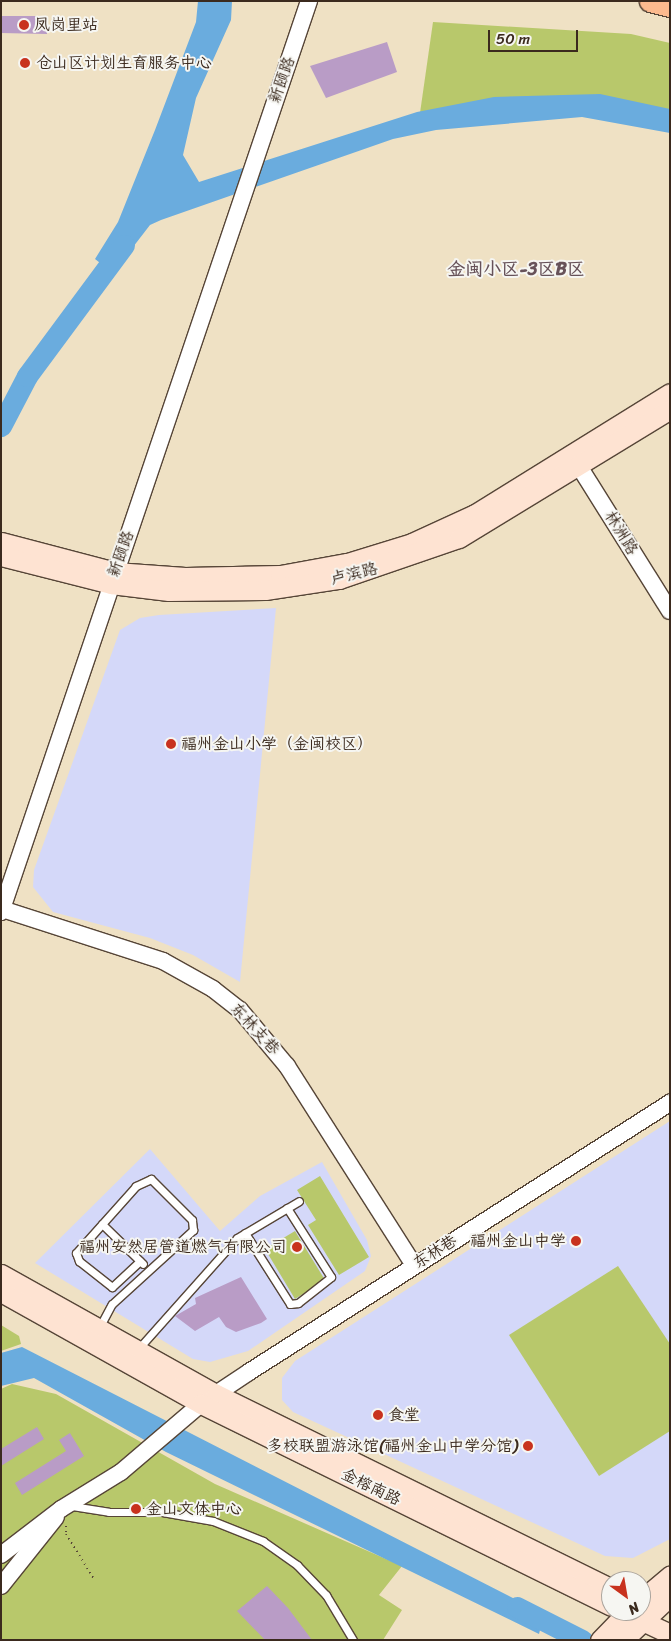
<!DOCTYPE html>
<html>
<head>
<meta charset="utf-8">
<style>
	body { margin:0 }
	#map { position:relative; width:671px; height:1641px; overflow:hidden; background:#efe1c4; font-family:Sriracha,"LXGW WenKai TC",sans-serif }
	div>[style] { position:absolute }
	.built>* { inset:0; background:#d4d8f9 }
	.green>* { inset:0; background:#b8c86b }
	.water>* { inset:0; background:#6aacde }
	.river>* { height:21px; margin:-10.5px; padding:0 10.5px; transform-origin:10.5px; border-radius:10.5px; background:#6aacde }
	.building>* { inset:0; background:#b99cc6 }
	.path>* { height:2px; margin-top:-1px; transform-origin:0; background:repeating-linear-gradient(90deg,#564537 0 1px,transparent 0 5px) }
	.roads { filter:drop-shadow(1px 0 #564537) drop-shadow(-1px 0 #564537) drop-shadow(0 1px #564537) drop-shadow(0 -1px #564537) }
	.service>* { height:7px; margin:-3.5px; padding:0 3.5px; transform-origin:3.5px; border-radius:3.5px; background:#fff }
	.tertiary>* { height:16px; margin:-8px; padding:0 8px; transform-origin:8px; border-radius:8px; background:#fff }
	.secondary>* { height:19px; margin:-9.5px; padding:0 9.5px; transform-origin:9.5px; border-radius:9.5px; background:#fee3d2 }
	.primary>* { height:21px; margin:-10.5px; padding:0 10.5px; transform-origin:10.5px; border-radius:10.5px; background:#fcba8e }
	.dots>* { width:14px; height:14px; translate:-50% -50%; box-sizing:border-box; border:2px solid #f6f6f2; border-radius:50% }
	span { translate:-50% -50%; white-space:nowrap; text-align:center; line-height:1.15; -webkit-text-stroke:4px #f6f6f2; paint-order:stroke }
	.poi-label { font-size:16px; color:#3b2a1e }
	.left { translate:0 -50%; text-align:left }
	.right { translate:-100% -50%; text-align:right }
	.street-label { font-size:16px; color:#3b2a1e }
	.neighbourhood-label { font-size:18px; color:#675259; font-weight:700 }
	.frame { position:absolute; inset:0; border:2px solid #3b2a1e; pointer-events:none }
	.north { position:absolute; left:601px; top:1571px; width:50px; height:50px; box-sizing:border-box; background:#f6f6f2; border:1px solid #aba49d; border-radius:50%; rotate:148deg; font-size:14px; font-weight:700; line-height:20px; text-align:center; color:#3b2a1e }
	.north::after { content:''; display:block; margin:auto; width:18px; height:22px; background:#c8321e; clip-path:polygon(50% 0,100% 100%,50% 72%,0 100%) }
	.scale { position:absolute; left:488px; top:30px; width:90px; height:22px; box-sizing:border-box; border:2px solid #3b2a1e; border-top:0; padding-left:6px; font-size:15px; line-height:18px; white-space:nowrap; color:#3b2a1e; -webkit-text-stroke:4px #f6f6f2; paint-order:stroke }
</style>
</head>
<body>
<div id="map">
	<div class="built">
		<i style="clip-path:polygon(276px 608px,240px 982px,193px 955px,150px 938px,53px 912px,33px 887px,34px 870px,120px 630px,140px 618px,159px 615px)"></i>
		<i style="clip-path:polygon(670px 1121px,670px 1539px,633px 1558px,605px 1556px,293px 1412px,282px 1400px,282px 1378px,295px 1361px)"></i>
		<i style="clip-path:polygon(150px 1149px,220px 1231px,260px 1196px,322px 1162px,367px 1240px,371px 1256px,365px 1271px,248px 1351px,210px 1362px,193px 1359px,35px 1263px)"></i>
	</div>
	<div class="green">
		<i style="clip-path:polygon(433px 22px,631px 34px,670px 43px,670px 113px,420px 113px)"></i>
		<i style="clip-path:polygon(320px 1176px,369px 1257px,339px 1275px,308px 1225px,316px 1220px,297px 1190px)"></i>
		<i style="clip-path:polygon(295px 1231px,325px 1280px,295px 1299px,265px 1249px)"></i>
		<i style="clip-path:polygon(618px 1266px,670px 1344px,670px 1431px,599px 1476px,509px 1335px)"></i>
		<i style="clip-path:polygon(1px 1325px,19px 1336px,21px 1344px,1px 1351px)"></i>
		<i style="clip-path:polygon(12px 1384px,56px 1394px,215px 1484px,402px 1566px,379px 1595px,402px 1610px,383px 1640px,1px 1640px,1px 1389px)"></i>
	</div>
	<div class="water">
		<i style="clip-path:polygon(198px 1px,232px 1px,231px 20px,196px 98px,183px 155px,199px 182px,417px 112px,494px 97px,600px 94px,670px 109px,670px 133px,582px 117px,436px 130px,393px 139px,161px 220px,150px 225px,113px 273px,95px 259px,118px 222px,155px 130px,196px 22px)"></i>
		<i style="clip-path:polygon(22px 1347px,544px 1614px,539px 1634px,166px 1452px,34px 1378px,1px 1386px,1px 1353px)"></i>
	</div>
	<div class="river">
		<i style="left:1px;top:426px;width:56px;rotate:-62.5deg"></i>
		<i style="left:27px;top:376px;width:163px;rotate:-53.5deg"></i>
		<i style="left:517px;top:1607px;width:73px;rotate:26.9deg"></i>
	</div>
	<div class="building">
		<i style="clip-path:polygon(1px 16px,47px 16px,47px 34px,1px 33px)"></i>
		<i style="clip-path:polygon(387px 42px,397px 72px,326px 98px,310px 66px)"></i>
		<i style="clip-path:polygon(241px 1277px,267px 1319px,261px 1323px,236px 1332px,226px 1327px,219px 1317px,195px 1331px,175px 1316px,196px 1304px,195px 1298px)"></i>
		<i style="clip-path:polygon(37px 1427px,44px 1439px,1px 1466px,1px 1449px)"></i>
		<i style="clip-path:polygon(70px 1433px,84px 1456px,22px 1495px,15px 1483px,66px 1451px,59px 1440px)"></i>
		<i style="clip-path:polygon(267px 1586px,288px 1608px,312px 1640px,265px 1640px,237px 1611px)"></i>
	</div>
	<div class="path">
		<i style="left:66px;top:1526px;width:8px;rotate:90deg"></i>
		<i style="left:66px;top:1534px;width:53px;rotate:58.1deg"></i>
	</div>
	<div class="roads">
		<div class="service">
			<i style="left:102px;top:1224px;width:57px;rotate:44.3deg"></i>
			<i style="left:245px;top:1233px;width:84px;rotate:57.6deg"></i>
			<i style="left:290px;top:1304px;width:8px;rotate:-7deg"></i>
			<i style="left:298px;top:1303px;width:42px;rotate:-38.2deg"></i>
			<i style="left:331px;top:1277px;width:82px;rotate:-122.5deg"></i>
			<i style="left:99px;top:1328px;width:27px;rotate:-62deg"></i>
			<i style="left:112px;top:1304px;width:110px;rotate:-42.4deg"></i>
			<i style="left:193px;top:1230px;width:10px;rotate:-96deg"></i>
			<i style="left:192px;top:1220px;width:58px;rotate:-135deg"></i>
			<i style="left:151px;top:1179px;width:17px;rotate:155deg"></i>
			<i style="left:136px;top:1186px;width:90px;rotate:131.8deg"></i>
			<i style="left:76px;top:1253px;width:9px;rotate:69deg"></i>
			<i style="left:79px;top:1261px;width:42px;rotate:38.2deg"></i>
			<i style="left:112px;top:1287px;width:38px;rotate:-43deg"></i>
			<i style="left:139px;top:1348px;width:147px;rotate:-48.3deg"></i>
			<i style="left:237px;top:1238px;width:72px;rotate:-30.8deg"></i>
			<i style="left:72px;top:1506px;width:37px;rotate:9deg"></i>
			<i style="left:109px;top:1512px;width:53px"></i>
			<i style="left:162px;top:1512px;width:52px;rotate:10deg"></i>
			<i style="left:213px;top:1521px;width:54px;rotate:21.8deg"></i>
			<i style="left:263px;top:1541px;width:42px;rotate:35.2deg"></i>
			<i style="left:297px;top:1565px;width:42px;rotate:46deg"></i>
			<i style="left:326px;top:1595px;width:52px;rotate:59deg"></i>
		</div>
		<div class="tertiary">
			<i style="left:572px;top:455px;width:184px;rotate:57.9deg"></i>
			<i style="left:2px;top:909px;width:169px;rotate:17.9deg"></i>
			<i style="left:163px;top:961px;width:57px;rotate:29.2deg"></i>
			<i style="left:213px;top:989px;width:34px;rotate:38deg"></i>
			<i style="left:240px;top:1010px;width:73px;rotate:50deg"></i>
			<i style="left:287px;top:1066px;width:236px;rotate:57.5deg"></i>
			<i style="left:1px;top:912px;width:962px;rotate:-71.32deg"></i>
			<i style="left:1px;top:1555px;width:76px;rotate:-37.5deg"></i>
			<i style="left:61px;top:1509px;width:70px;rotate:-31.7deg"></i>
			<i style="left:121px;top:1472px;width:105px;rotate:-40.4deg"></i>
			<i style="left:201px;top:1404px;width:58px;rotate:-33.7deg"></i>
			<i style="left:249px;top:1372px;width:500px;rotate:-32.6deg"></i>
			<i style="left:1px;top:1586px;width:88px;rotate:-51.4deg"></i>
		</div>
		<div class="secondary">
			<i style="left:1px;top:542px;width:118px;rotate:14.7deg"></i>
			<i style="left:115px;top:572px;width:70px;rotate:4.1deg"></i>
			<i style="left:185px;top:577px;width:95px;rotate:-1.2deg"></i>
			<i style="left:280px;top:575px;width:68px;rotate:-10.2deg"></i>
			<i style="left:347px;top:563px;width:68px;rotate:-17.1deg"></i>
			<i style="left:412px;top:543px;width:69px;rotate:-24.7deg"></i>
			<i style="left:475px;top:514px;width:229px;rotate:-31.8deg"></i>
			<i style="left:1px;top:556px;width:114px;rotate:14.3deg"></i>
			<i style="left:111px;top:584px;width:58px;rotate:6.9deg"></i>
			<i style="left:169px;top:591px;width:96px;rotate:-0.6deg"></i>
			<i style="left:265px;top:590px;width:75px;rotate:-8.5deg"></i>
			<i style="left:339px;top:579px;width:127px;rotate:-18.9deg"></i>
			<i style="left:459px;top:538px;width:247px;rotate:-31.4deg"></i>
			<i style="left:1px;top:1274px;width:246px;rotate:29.2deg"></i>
			<i style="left:216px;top:1394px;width:440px;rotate:26.2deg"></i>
			<i style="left:1px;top:1292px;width:229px;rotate:29.2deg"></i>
			<i style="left:201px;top:1404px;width:457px;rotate:26.2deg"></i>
			<i style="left:641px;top:1600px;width:38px;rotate:-40deg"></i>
			<i style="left:621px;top:1611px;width:54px;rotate:25.1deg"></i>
			<i style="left:600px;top:1640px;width:40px;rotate:-46deg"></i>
			<i style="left:623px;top:1640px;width:64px;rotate:-43.1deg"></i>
		</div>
		<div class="primary">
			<i style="left:650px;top:1px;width:21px;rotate:14deg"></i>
		</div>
	</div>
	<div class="dots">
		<i style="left:24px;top:25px;background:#c8321e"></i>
		<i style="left:25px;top:63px;background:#c8321e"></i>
		<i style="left:171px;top:744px;background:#c8321e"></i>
		<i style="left:576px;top:1241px;background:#c8321e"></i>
		<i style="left:297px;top:1247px;background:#c8321e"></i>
		<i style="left:378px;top:1415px;background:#c8321e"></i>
		<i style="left:528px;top:1446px;background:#c8321e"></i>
		<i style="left:136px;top:1509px;background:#c8321e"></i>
	</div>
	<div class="poi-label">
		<span class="left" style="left:34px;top:25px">凤岗里站</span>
		<span class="left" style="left:36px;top:63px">仓山区计划生育服务中心</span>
		<span class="left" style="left:181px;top:744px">福州金山小学（金闽校区）</span>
		<span class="right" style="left:566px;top:1241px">福州金山中学</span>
		<span class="right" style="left:287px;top:1247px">福州安然居管道燃气有限公司</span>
		<span class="left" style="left:388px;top:1415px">食堂</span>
		<span class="right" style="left:518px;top:1446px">多校联盟游泳馆(福州金山中学分馆)</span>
		<span class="left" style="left:146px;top:1509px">金山文体中心</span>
	</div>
	<div class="street-label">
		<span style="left:282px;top:80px;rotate:-71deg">新颐路</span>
		<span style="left:621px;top:533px;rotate:58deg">林洲路</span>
		<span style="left:121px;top:554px;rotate:-71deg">新颐路</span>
		<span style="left:354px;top:574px;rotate:-14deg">卢滨路</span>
		<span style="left:255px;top:1029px;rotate:47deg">东林支巷</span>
		<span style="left:435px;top:1252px;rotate:-32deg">东林巷</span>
		<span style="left:371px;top:1487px;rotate:26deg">金榕南路</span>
	</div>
	<div class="neighbourhood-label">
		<span style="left:516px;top:269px">金闽小区-3区B区</span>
	</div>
	<div class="frame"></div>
	<div class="north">N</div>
	<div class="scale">50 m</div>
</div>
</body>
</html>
